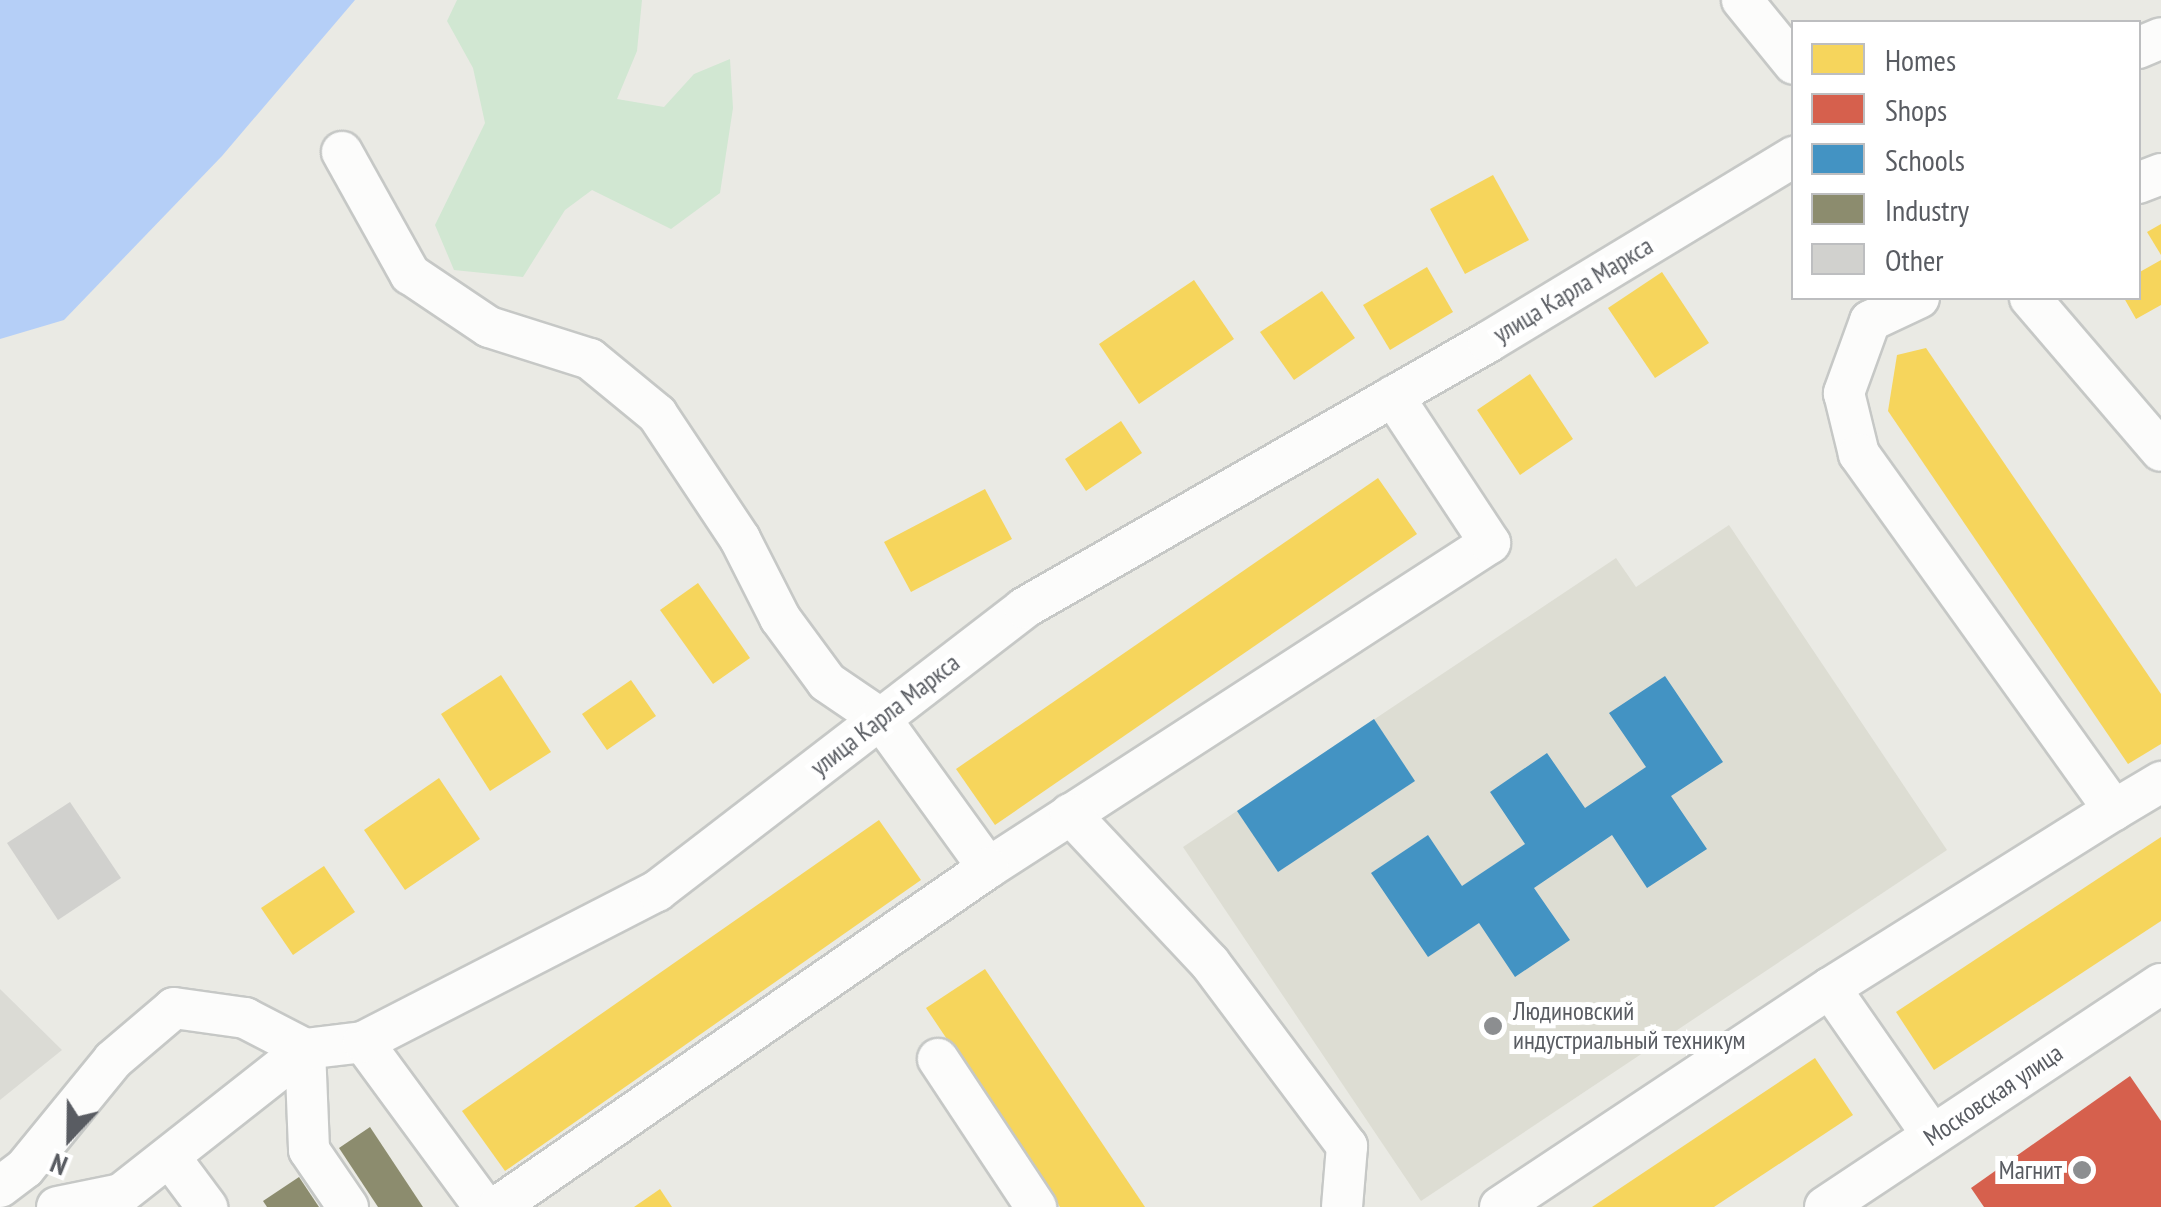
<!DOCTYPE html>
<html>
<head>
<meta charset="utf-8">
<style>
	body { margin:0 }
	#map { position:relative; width:2161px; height:1207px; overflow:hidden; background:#eaeae4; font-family:"PT Sans Narrow",sans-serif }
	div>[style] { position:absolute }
	.industrial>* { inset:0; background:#dbdbd5 }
	.education>* { inset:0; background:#ddddd3 }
	.green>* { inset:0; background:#d1e7d2 }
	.water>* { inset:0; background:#b5cff7 }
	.homes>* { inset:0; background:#f6d55c }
	.shops>* { inset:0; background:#d6604d }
	.schools>* { inset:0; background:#4393c3 }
	.industry>* { inset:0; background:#8c8c6e }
	.building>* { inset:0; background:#d1d1ce }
	.roads { filter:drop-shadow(2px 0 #c6c8c6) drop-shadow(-2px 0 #c6c8c6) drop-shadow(0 2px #c6c8c6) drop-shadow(0 -2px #c6c8c6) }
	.minor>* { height:40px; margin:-20px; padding:0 20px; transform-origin:20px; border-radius:20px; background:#fcfcfb }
	.dots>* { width:28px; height:28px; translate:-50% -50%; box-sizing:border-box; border:5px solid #fff; border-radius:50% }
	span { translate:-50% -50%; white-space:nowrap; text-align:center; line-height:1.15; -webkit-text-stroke:10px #fff; paint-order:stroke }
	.street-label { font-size:25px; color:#595c62 }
	.poi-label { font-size:25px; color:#595c62 }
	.left { translate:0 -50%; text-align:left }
	.right { translate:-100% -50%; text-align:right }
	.legend { position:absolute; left:1791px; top:20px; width:350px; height:280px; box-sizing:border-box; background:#fff; border:2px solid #bdbec0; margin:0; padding:12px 18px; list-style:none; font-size:30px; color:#595c62 }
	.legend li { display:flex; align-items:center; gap:20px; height:50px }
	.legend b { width:50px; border:2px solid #bdbec0 }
	.north { position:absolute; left:20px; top:1087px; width:100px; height:100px; -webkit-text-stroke:8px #fff; paint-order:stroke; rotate:202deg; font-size:28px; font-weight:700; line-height:40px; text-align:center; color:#595c62 }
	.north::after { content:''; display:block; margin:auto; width:35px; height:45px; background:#595c62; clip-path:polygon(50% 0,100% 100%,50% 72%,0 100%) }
</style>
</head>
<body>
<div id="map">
	<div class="industrial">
		<i style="clip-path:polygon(0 989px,62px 1050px,0 1100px)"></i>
	</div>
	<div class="education">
		<i style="clip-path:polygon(1729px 525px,1947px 850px,1421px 1201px,1183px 847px,1616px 558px,1636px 587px)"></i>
	</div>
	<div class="green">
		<i style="clip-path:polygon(457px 0,642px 0,637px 51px,617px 99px,664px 107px,694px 74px,730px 59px,733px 108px,720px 193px,671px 229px,592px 190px,565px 210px,523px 277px,454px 270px,435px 225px,485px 123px,473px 68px,447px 21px)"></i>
	</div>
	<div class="water">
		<i style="clip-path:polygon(0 0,355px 0,222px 156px,64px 320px,0 339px)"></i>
	</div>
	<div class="homes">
		<i style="clip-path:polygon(1493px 175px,1529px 240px,1465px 274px,1430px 209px)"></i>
		<i style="clip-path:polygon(2161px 224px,2161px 255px,2147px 232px)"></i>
		<i style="clip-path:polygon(2161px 260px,2161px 305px,2136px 319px,2124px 298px,2138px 298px,2138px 273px)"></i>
		<i style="clip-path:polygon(1427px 267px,1453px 312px,1390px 350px,1363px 305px)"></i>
		<i style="clip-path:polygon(1662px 272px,1709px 343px,1655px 378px,1608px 308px)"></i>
		<i style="clip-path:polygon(1194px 280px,1234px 339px,1139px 404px,1099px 344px)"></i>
		<i style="clip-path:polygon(1322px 291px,1355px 338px,1294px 380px,1260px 332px)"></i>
		<i style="clip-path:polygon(1926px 348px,2161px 694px,2161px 744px,2128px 764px,1888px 411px,1897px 355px)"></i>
		<i style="clip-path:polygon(1530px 374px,1573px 439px,1520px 475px,1477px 410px)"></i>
		<i style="clip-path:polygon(1121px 421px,1142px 453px,1086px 491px,1065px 459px)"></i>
		<i style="clip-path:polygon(1378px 478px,1417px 534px,995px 825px,956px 769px)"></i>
		<i style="clip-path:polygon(985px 489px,1012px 539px,911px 592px,884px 542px)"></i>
		<i style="clip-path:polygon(698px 583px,750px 658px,713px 684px,660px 610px)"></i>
		<i style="clip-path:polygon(501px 675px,551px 752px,490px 791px,441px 714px)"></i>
		<i style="clip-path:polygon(631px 680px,656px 716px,607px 750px,582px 714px)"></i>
		<i style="clip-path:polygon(439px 778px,480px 839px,405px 890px,364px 830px)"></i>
		<i style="clip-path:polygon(879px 820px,921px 880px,505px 1171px,462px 1111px)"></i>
		<i style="clip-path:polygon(2161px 837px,2161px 921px,1934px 1070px,1896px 1012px)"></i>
		<i style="clip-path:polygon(324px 866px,355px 912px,293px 955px,261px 908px)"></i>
		<i style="clip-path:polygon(985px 969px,1145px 1207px,1060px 1207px,926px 1008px)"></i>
		<i style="clip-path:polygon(1815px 1058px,1853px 1115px,1714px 1207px,1592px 1207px)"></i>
		<i style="clip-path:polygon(660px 1189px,672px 1207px,634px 1207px)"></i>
	</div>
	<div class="shops">
		<i style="clip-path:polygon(2130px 1076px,2161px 1121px,2161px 1207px,1984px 1207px,1971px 1188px)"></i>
	</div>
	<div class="schools">
		<i style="clip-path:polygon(1665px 676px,1723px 762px,1671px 796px,1707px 849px,1647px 888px,1612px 835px,1534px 888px,1570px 940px,1515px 977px,1479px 923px,1428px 957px,1371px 873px,1428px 835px,1462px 886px,1525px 844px,1490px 792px,1547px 753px,1585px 808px,1646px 767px,1609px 713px)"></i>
		<i style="clip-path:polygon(1374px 719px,1415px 781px,1278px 872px,1237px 811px)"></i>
	</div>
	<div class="industry">
		<i style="clip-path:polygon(370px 1127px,423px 1207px,378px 1207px,339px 1148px)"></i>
		<i style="clip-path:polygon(299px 1177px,319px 1207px,267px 1207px,263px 1201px)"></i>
	</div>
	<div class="building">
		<i style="clip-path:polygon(70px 802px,121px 878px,58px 920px,7px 843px)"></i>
	</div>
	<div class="roads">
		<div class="minor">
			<i style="left:1742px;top:0;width:82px;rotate:50.9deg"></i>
			<i style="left:2138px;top:48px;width:25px;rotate:-23deg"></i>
			<i style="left:342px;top:152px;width:140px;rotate:60.9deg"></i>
			<i style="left:410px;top:274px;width:95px;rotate:33.9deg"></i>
			<i style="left:489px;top:327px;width:106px;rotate:17.6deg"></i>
			<i style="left:590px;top:359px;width:87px;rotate:39.4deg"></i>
			<i style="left:657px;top:414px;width:150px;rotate:56.4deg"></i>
			<i style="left:740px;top:539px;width:89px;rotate:63.1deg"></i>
			<i style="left:780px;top:618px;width:79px;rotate:53.7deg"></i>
			<i style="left:827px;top:682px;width:64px;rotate:34.2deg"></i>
			<i style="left:880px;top:718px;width:185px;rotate:54.2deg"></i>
			<i style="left:988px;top:868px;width:598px;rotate:-32.92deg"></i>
			<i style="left:1490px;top:543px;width:176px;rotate:-123.4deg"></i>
			<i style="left:2138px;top:183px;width:25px;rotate:-21deg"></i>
			<i style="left:1919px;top:298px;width:54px;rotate:154.9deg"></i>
			<i style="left:1870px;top:321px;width:77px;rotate:109.9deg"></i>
			<i style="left:1844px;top:393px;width:63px;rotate:76.2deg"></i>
			<i style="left:1859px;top:454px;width:438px;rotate:54.4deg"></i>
			<i style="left:2114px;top:810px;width:55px;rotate:-30.8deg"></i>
			<i style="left:2030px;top:298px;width:201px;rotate:49.4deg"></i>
			<i style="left:1070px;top:814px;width:204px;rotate:46.8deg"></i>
			<i style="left:1210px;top:963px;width:229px;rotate:53.2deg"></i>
			<i style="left:1347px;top:1146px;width:61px;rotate:94.7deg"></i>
			<i style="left:1830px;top:988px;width:179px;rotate:55.2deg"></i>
			<i style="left:363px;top:1042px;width:205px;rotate:53.7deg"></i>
			<i style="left:305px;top:1049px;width:101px;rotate:87.7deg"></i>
			<i style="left:309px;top:1150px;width:69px;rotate:55.6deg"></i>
			<i style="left:938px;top:1059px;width:178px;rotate:56.5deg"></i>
			<i style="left:172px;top:1160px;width:59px;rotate:53.3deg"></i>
			<i style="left:0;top:1187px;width:31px;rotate:-37deg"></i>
			<i style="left:25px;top:1168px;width:139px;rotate:-50.8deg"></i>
			<i style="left:113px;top:1060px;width:80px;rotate:-40.4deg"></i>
			<i style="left:174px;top:1008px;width:72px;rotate:8deg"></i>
			<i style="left:245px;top:1018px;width:68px;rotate:27.3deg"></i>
			<i style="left:305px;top:1049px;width:58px;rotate:-6.9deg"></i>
			<i style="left:363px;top:1042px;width:331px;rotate:-27.2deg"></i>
			<i style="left:657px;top:891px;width:463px;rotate:-37.6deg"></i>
			<i style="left:1024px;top:608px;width:535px;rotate:-29.82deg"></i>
			<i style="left:1488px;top:342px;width:358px;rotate:-31.2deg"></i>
			<i style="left:57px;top:1207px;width:65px;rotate:-11.5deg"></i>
			<i style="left:121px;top:1194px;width:234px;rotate:-38.2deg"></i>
			<i style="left:497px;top:1207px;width:597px;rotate:-34.62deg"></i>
			<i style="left:1500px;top:1207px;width:396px;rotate:-33.6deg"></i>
			<i style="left:1830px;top:988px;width:335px;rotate:-32.1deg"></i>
			<i style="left:1825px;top:1207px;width:403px;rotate:-33.6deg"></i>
		</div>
	</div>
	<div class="dots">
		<i style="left:1493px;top:1026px;background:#8c8e90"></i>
		<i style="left:2082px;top:1170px;background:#8c8e90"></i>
	</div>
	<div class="street-label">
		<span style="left:1573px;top:290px;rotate:-31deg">улица Карла Маркса</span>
		<span style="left:885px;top:715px;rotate:-38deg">улица Карла Маркса</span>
		<span style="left:1993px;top:1095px;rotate:-34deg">Московская улица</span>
	</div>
	<div class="poi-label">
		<span class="left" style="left:1513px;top:1026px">Людиновский<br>индустриальный техникум</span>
		<span class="right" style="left:2062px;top:1170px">Магнит</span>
	</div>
	<ul class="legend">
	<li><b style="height:28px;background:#f6d55c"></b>Homes</li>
	<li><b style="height:28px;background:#d6604d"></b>Shops</li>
	<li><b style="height:28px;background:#4393c3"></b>Schools</li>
	<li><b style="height:28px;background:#8c8c6e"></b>Industry</li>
	<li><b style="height:28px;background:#d1d1ce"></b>Other</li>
	</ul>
	<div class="north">N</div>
</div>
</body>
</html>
